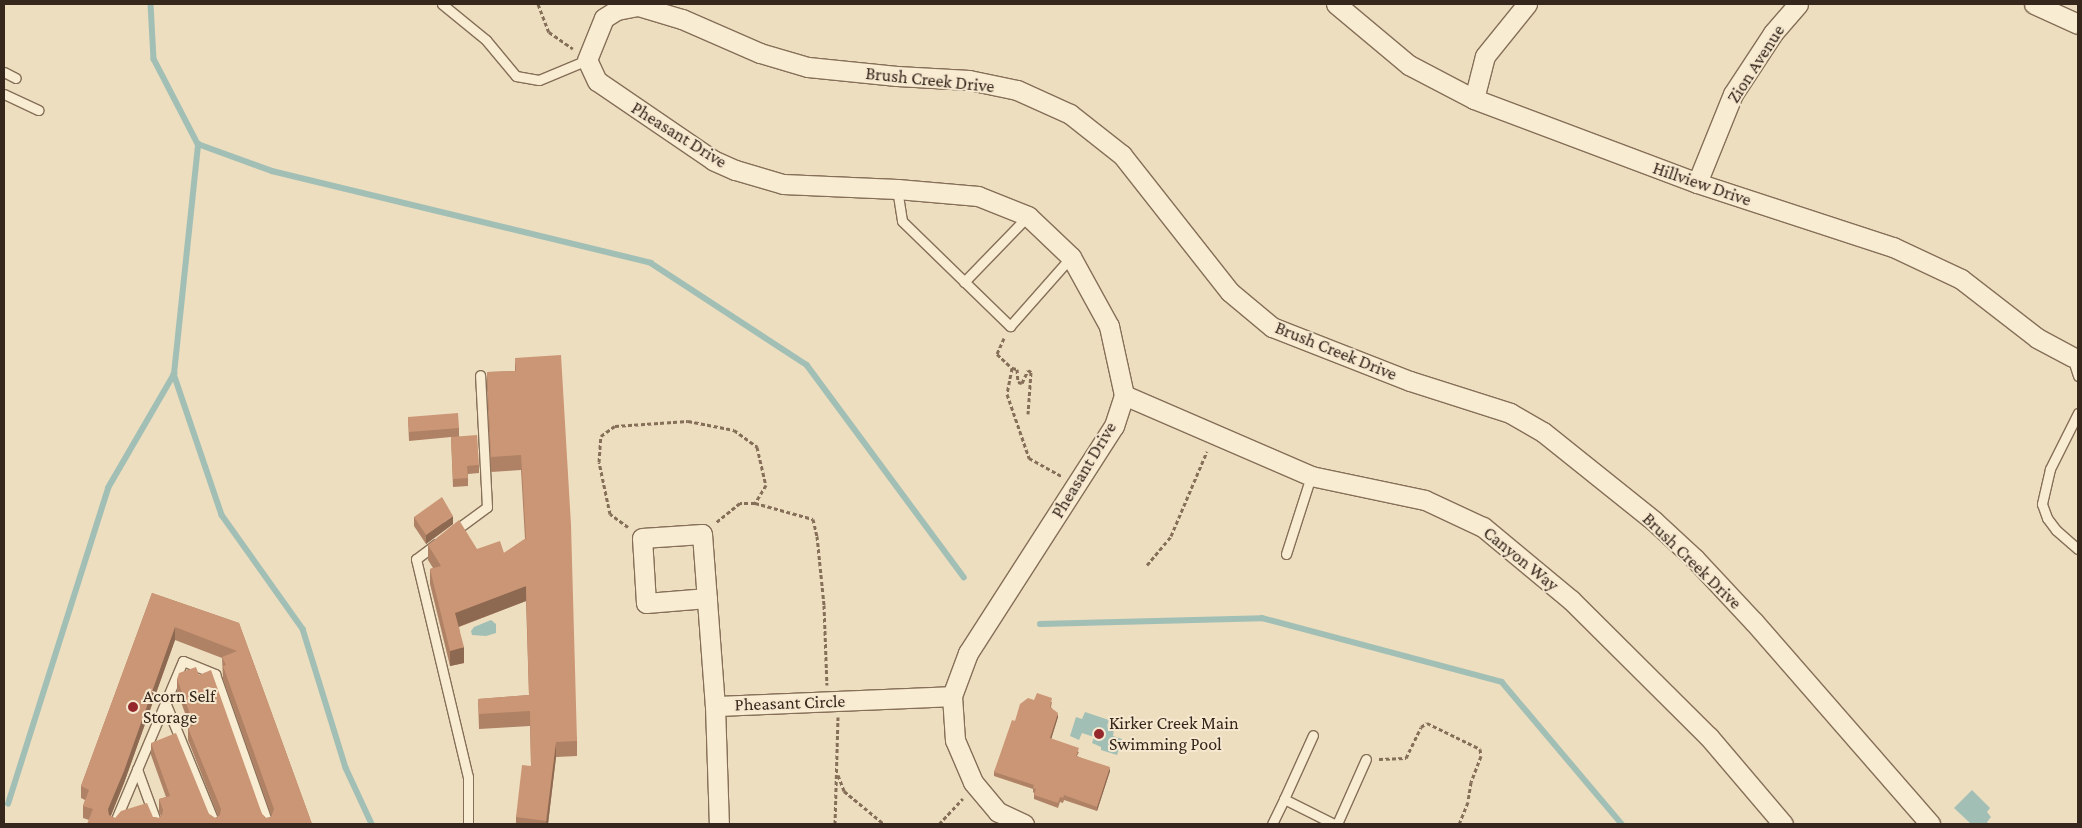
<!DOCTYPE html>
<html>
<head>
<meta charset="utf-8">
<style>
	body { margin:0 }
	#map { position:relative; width:2082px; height:828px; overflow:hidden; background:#eddebf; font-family:"Crimson Pro",serif }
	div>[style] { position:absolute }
	.water>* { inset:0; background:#a2bfb6 }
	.stream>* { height:5.5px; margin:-2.75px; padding:0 2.75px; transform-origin:2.75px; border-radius:2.75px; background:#a2bfb6 }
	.path>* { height:3px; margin-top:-1.5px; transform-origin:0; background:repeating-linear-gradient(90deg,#866f58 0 4px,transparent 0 6.5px) }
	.roads { filter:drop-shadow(1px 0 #866f58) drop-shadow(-1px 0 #866f58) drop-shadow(0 1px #866f58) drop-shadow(0 -1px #866f58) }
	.lane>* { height:9px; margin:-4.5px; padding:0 4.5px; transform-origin:4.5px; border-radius:4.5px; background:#f8ecd2 }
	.street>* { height:19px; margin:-9.5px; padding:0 9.5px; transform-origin:9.5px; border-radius:9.5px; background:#f8ecd2 }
	.wall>* { inset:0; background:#af8165 }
	.shaded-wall>* { inset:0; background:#8e6952 }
	.building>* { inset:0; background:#cb9675 }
	.dots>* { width:14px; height:14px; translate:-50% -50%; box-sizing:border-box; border:2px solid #f5e8cf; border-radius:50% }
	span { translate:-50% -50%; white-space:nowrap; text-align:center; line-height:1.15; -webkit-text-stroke:4px #f5e8cf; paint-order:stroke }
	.street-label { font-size:18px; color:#35271c }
	.poi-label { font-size:18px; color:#35271c }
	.left { translate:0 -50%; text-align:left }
	.frame { position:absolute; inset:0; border:5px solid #35271c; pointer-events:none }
</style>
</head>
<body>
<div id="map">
	<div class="water">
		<i style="clip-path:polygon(491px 620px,496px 624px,496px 633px,486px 636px,472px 635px,471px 631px,474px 627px)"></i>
		<i style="clip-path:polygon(1085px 712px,1109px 720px,1107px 726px,1114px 729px,1113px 736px,1122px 739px,1117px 755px,1101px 750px,1101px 747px,1092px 743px,1094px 737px,1082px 733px,1079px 740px,1070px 736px,1076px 717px,1082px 719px)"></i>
		<i style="clip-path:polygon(1972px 790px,1990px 808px,1987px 812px,1991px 817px,1987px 822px,1989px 824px,1971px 824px,1954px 808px)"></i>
	</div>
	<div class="stream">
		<i style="left:151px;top:4px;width:55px;rotate:86.9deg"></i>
		<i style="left:154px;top:59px;width:96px;rotate:62.6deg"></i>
		<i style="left:198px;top:144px;width:79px;rotate:20deg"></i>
		<i style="left:272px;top:171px;width:390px;rotate:13.6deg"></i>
		<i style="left:651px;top:263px;width:186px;rotate:33.2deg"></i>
		<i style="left:807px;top:365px;width:264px;rotate:53.5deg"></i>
		<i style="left:174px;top:374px;width:149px;rotate:71.2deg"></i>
		<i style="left:222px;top:515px;width:140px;rotate:54.6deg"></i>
		<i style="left:303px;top:629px;width:145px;rotate:72.8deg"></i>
		<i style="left:346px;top:768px;width:62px;rotate:65.1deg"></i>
		<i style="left:1040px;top:624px;width:222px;rotate:-1.5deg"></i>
		<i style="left:1262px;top:618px;width:248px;rotate:14.9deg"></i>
		<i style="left:1502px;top:682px;width:186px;rotate:49.8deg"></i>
		<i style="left:8px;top:804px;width:331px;rotate:-72.4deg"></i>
		<i style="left:108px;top:488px;width:132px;rotate:-59.9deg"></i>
		<i style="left:174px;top:374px;width:231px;rotate:-84deg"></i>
	</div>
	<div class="path">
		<i style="left:538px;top:4px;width:30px;rotate:69deg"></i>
		<i style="left:549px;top:32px;width:29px;rotate:35deg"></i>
		<i style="left:1004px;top:338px;width:17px;rotate:114deg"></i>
		<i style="left:997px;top:354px;width:21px;rotate:43deg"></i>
		<i style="left:1012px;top:368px;width:26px;rotate:101deg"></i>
		<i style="left:1007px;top:394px;width:68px;rotate:71deg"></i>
		<i style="left:1029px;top:458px;width:37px;rotate:29deg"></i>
		<i style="left:1012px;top:368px;width:5px;rotate:11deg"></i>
		<i style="left:1017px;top:369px;width:13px;rotate:86deg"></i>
		<i style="left:1018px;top:382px;width:4px;rotate:14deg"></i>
		<i style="left:1022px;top:383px;width:14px;rotate:-65deg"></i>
		<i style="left:1028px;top:370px;width:4px;rotate:34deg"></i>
		<i style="left:1031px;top:372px;width:42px;rotate:94.1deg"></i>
		<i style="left:755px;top:503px;width:60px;rotate:15.4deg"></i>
		<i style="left:813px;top:519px;width:17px;rotate:77deg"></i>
		<i style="left:817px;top:536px;width:69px;rotate:84.2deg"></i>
		<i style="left:824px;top:605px;width:80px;rotate:87.9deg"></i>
		<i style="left:628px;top:527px;width:22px;rotate:-144deg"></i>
		<i style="left:610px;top:514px;width:53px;rotate:-101.9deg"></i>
		<i style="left:599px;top:462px;width:26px;rotate:-86deg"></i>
		<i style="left:601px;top:436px;width:17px;rotate:-36deg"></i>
		<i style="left:615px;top:426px;width:73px;rotate:-3.9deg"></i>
		<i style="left:688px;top:421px;width:47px;rotate:11.1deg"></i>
		<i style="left:734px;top:430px;width:29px;rotate:36deg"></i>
		<i style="left:757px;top:447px;width:39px;rotate:77deg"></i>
		<i style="left:766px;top:485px;width:21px;rotate:121deg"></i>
		<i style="left:755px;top:503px;width:15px;rotate:180deg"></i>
		<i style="left:740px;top:503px;width:32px;rotate:141deg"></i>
		<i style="left:1147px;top:565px;width:38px;rotate:-50deg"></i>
		<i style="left:1171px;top:536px;width:92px;rotate:-67deg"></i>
		<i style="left:1379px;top:759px;width:27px;rotate:-2deg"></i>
		<i style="left:1406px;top:758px;width:34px;rotate:-64deg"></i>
		<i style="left:1421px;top:727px;width:7px;rotate:-34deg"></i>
		<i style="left:1427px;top:723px;width:59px;rotate:26.1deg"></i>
		<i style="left:1480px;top:749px;width:7px;rotate:82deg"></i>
		<i style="left:1481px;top:756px;width:28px;rotate:111deg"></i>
		<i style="left:1471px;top:782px;width:20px;rotate:99deg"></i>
		<i style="left:1468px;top:802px;width:24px;rotate:112deg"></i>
		<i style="left:838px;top:775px;width:17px;rotate:69deg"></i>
		<i style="left:844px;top:791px;width:52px;rotate:39.5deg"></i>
		<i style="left:835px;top:824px;width:107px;rotate:-88.4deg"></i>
		<i style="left:939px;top:824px;width:35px;rotate:-47deg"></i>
	</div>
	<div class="roads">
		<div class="lane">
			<i style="left:442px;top:4px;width:57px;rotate:39.3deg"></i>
			<i style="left:486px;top:40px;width:47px;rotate:50.2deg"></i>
			<i style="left:516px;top:76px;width:23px;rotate:10deg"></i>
			<i style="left:539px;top:80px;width:52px;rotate:-22.6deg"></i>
			<i style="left:4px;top:72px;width:13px;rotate:27deg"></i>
			<i style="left:4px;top:94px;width:38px;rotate:25deg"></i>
			<i style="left:897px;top:189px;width:32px;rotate:81deg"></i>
			<i style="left:902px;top:221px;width:151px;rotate:44.2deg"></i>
			<i style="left:1010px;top:326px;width:92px;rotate:-48.5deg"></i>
			<i style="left:964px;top:282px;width:92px;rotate:-45.9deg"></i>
			<i style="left:2072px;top:357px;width:20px;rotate:72deg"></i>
			<i style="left:2078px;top:413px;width:63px;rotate:116.6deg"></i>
			<i style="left:2050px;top:469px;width:36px;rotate:103deg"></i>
			<i style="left:2042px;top:504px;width:15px;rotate:70deg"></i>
			<i style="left:2047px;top:518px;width:15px;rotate:53deg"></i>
			<i style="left:2056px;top:530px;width:29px;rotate:41deg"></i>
			<i style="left:453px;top:532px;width:42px;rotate:-36.3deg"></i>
			<i style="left:487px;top:507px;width:132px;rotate:-93deg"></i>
			<i style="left:436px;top:544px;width:25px;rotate:143deg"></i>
			<i style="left:416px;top:559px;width:224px;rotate:76.6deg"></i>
			<i style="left:468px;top:777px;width:47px;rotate:90deg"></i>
			<i style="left:1286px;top:554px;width:82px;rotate:-72.2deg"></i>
			<i style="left:165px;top:702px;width:132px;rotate:67.7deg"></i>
			<i style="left:137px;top:769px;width:59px;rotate:70deg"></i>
			<i style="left:1284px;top:799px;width:70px;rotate:-65.6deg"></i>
			<i style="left:114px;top:824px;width:177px;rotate:-67.1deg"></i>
			<i style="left:183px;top:661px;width:35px;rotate:22deg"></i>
			<i style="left:215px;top:674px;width:159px;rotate:70.5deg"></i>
			<i style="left:1272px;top:824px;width:28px;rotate:-64deg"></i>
			<i style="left:1284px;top:799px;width:56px;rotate:26.6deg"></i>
			<i style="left:1337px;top:824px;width:71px;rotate:-66deg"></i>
		</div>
		<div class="street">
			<i style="left:1336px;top:4px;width:95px;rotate:39.9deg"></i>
			<i style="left:1409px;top:65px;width:73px;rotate:27.6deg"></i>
			<i style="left:1474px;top:99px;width:238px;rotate:20.6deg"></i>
			<i style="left:1697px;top:183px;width:206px;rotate:18.1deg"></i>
			<i style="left:1893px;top:247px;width:75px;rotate:25.2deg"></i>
			<i style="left:1961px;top:279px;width:96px;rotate:37.8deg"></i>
			<i style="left:2037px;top:338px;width:40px;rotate:28deg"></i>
			<i style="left:2034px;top:4px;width:48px;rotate:24.4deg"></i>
			<i style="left:1474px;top:99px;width:44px;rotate:-75.7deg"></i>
			<i style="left:1485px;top:56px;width:67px;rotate:-51.1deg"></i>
			<i style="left:1697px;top:183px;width:96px;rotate:-68deg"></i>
			<i style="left:1733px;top:94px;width:73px;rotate:-56.7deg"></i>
			<i style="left:1773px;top:33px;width:38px;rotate:-49deg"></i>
			<i style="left:1124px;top:395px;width:204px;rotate:23.4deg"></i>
			<i style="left:1311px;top:476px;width:116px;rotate:11.9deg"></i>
			<i style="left:1425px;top:500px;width:64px;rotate:25deg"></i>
			<i style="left:1483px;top:527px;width:114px;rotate:39.7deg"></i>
			<i style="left:1571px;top:600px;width:194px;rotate:44.8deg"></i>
			<i style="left:1709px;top:737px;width:114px;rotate:49.6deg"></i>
			<i style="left:707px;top:598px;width:61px;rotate:175.3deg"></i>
			<i style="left:646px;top:603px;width:65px;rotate:-93.5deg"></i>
			<i style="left:642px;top:538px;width:60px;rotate:-3.8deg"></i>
			<i style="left:702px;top:534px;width:172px;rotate:85.7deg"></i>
			<i style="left:715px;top:706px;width:118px;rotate:88.1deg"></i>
			<i style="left:715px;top:706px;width:237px;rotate:-2.4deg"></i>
			<i style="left:1024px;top:824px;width:29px;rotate:-155deg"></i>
			<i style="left:998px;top:812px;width:39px;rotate:-130deg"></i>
			<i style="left:973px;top:782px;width:46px;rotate:-113.2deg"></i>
			<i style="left:955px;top:740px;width:44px;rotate:-93.9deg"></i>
			<i style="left:952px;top:696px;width:46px;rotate:-69.6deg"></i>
			<i style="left:968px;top:653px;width:270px;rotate:-57.3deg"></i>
			<i style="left:1114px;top:426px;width:33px;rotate:-72deg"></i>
			<i style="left:1124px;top:395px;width:71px;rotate:-102.3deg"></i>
			<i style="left:1109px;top:326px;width:79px;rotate:-118.8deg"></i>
			<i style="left:1071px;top:257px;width:59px;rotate:-136.4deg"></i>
			<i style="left:1028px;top:216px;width:54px;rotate:-158.2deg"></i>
			<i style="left:978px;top:196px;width:81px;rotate:-175.1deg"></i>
			<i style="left:897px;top:189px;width:114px;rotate:-177.5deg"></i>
			<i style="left:783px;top:184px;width:50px;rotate:-163.7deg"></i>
			<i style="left:735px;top:170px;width:24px;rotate:-156deg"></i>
			<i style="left:713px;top:160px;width:140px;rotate:-145.7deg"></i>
			<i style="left:597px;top:81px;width:23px;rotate:-115deg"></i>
			<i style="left:587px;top:60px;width:45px;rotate:-68deg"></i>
			<i style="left:604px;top:18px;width:15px;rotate:-32deg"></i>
			<i style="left:617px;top:10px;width:21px;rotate:-11deg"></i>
			<i style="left:638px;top:6px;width:46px;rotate:16.5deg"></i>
			<i style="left:682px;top:19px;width:85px;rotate:23.6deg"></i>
			<i style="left:760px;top:53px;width:50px;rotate:16.3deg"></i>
			<i style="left:808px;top:67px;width:89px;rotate:5.8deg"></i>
			<i style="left:897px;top:76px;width:72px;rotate:3.2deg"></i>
			<i style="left:969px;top:80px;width:49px;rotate:11.8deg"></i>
			<i style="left:1017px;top:90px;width:58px;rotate:24.4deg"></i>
			<i style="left:1070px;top:114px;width:66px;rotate:38.3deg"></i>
			<i style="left:1122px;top:155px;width:174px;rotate:51.8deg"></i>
			<i style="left:1230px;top:292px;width:55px;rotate:39.8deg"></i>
			<i style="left:1272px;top:327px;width:148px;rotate:21.4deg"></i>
			<i style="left:1410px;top:381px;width:105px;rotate:17.7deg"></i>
			<i style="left:1510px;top:413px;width:38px;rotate:30deg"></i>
			<i style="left:1543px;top:432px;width:142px;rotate:38.7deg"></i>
			<i style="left:1654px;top:521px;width:56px;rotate:42.8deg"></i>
			<i style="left:1695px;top:559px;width:86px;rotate:46.9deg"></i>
			<i style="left:1754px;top:622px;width:268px;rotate:48.9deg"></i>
		</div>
	</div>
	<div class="wall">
		<i style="clip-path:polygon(515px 358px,577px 741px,577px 756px,556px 757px,548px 824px,516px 824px,516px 817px,531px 765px,530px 726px,479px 729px,478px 699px,529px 695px,526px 601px,459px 627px,464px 663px,450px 666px,430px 584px,430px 569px,433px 568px,428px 560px,428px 545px,477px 549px,504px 553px,525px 539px,521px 470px,491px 472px,487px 388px,487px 372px,515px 371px)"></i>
		<i style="clip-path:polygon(408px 417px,459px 428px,459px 436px,479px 465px,479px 473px,468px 474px,468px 486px,453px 487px,451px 437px,409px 441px)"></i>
		<i style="clip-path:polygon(414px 517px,453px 524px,426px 544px,414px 526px)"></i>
		<i style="clip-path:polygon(evenodd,152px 593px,239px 623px,312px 824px,89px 820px,83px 818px,83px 806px,85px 800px,81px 798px,81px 786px,152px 593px,175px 640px,222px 658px,223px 679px,271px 815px,271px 817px,266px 818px,262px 814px,199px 675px,177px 679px,177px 691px,190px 727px,188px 728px,188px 740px,218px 816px,215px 818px,209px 814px,151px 743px,151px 755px,166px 797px,159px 799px,159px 812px,161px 816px,159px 818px,153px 817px,115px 818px,111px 816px,124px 783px,175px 640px)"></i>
		<i style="clip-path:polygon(1034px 700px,1052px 702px,1051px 707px,1058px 717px,1051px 739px,1079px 752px,1077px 756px,1110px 771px,1097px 811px,1064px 800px,1063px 803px,1060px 802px,1058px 808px,1034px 799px,1034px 793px,1033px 792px,1033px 789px,994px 776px,994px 772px,1015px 721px)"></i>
	</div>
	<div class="shaded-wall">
		<i style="clip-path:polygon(453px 516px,453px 524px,426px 544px,426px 535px)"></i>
		<i style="clip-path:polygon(526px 586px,526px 601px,455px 628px,455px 613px)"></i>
		<i style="clip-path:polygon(175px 627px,175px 640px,124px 783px,108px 822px,108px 809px)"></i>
		<i style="clip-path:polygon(464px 647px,464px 663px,450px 666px,450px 651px)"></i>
		<i style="clip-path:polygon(1058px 713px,1058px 717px,1050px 743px,1050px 738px)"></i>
		<i style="clip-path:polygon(556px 742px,556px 757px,548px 824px,546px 824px)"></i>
		<i style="clip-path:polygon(1110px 767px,1110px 771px,1097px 811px,1097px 807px)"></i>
	</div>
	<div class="building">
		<i style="clip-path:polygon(561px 355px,571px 525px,577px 741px,556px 742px,546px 821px,516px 817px,522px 765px,531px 766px,530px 711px,479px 714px,478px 699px,529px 695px,526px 586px,455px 613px,464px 647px,450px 651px,430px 569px,441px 566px,428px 545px,459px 520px,477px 549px,500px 541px,504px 553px,526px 538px,521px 455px,491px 457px,487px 372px,516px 371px,515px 358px)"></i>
		<i style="clip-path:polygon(458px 413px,459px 428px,409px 432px,408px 417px)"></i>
		<i style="clip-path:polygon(477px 435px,479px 465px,467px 466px,468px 478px,453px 479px,451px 437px)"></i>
		<i style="clip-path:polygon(442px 497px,453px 516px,426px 535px,414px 517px)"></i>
		<i style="clip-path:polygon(evenodd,152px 593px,239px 623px,312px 824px,87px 824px,93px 809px,83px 806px,89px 790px,81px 786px,152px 593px,175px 627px,237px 651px,222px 657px,226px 665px,223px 666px,274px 809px,271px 817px,266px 818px,262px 814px,211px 670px,199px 675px,196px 667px,179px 673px,177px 679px,194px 725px,188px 728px,221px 809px,220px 815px,215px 818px,209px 814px,176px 733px,151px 743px,170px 796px,159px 799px,163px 810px,162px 815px,159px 818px,153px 817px,147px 803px,121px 811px,115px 818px,109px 815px,108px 809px,124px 771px,175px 627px)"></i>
		<i style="clip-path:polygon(1037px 693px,1052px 698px,1050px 707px,1058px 713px,1050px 738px,1079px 748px,1076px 756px,1110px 767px,1097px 807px,1064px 795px,1063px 798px,1060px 797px,1058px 803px,1034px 795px,1036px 789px,1033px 788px,1034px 785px,994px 772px,1012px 720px,1015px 721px,1020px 704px,1028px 698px,1034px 700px)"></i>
	</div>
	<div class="dots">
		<i style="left:133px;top:707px;background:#94282d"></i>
		<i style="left:1099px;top:734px;background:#94282d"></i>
	</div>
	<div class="street-label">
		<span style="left:1756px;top:64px;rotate:-57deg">Zion Avenue</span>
		<span style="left:930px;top:80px;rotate:6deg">Brush Creek Drive</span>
		<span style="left:679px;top:135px;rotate:32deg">Pheasant Drive</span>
		<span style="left:1702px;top:184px;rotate:19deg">Hillview Drive</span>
		<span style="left:1336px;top:351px;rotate:22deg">Brush Creek Drive</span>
		<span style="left:1084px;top:470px;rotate:-59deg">Pheasant Drive</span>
		<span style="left:1521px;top:559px;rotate:39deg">Canyon Way</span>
		<span style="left:1692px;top:561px;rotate:44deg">Brush Creek Drive</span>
		<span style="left:790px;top:703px;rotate:-2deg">Pheasant Circle</span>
	</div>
	<div class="poi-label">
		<span class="left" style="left:143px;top:707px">Acorn Self<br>Storage</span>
		<span class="left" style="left:1109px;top:734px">Kirker Creek Main<br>Swimming Pool</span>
	</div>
	<div class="frame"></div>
</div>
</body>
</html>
